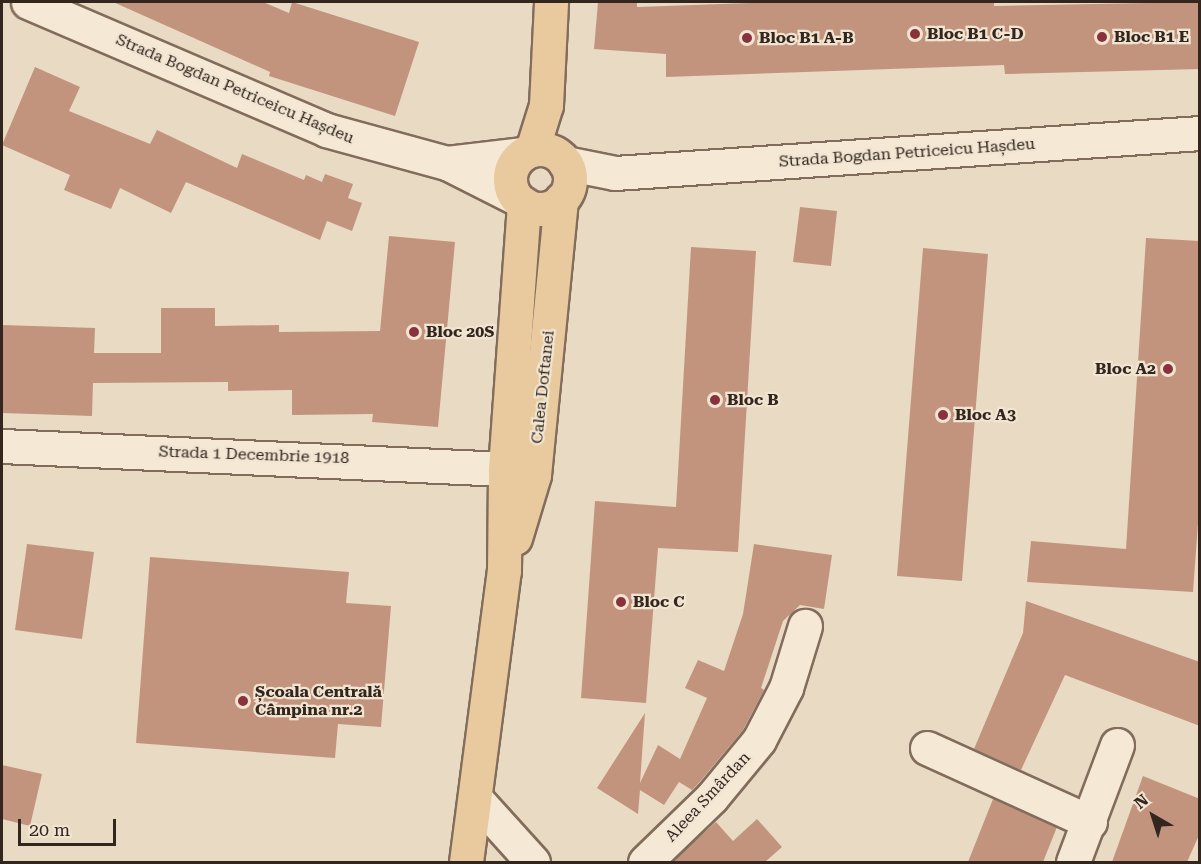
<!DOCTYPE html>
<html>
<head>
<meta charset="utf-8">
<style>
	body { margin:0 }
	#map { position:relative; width:1201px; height:864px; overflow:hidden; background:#e9dac4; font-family:"Roboto Serif",serif }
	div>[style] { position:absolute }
	.building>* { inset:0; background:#c3947d }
	.roads { filter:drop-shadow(2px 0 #826c5c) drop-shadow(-2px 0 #826c5c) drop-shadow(0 2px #826c5c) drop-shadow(0 -2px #826c5c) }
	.minor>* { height:33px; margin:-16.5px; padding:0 16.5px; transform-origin:16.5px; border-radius:16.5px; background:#f5e9d6 }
	.major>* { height:33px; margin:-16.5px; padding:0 16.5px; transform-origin:16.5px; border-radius:16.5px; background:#e9ca9f }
	.major>.ring { margin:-16.5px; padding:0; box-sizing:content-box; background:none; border:33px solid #e9ca9f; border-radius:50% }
	.dots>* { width:16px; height:16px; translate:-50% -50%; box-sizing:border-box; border:3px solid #f1e5d2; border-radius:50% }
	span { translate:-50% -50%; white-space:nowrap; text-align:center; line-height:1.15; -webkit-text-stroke:4.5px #f1e5d2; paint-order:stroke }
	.poi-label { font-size:16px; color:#33261f; font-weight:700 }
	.left { translate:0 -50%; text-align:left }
	.right { translate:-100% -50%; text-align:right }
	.street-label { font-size:16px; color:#33261f }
	.frame { position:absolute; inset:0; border:3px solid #33261f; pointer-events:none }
	.north { position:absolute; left:1123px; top:786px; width:60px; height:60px; -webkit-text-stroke:4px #f1e5d2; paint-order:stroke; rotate:321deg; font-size:16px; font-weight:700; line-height:24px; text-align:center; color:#33261f }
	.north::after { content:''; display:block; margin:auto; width:21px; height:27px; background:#33261f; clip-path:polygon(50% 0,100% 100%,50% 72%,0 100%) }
	.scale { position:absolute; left:18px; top:819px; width:98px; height:27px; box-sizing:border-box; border:3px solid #33261f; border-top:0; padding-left:8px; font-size:18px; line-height:21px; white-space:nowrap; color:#33261f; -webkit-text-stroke:4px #f1e5d2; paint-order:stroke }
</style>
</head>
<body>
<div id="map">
	<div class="building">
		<i style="clip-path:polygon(113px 2px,263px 2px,289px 13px,292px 2px,419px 42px,395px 116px,269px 76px,270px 72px)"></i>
		<i style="clip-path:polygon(598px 2px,637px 2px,637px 7px,775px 2px,994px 2px,994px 6px,1200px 2px,1200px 69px,1005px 74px,1004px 65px,666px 77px,666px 54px,594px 49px)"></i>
		<i style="clip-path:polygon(35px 67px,80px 87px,69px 111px,150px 144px,157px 130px,237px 168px,242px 154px,304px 180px,306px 175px,322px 182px,325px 174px,353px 184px,348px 198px,362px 203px,352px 231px,327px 221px,320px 240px,186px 182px,171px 213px,120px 188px,111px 209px,64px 190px,70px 175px,2px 145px)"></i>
		<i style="clip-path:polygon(800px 207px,837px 211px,831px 266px,793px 262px)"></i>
		<i style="clip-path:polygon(389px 236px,455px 242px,438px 427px,372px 422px,373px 414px,292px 415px,292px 390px,228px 391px,228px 382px,93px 383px,92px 416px,2px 413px,2px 325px,95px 328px,94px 353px,161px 353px,161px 308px,215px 308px,215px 326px,279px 325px,279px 332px,380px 331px)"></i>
		<i style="clip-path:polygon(1146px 238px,1200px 241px,1200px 496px,1193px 592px,1027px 582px,1031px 541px,1126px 549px)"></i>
		<i style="clip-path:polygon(691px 247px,756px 251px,738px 552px,658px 548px,646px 703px,581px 698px,595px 501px,676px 507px)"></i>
		<i style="clip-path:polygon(923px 248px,988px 254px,962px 581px,897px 576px)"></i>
		<i style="clip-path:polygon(27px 544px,94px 552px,82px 639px,15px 630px)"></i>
		<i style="clip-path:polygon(754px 544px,832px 555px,824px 609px,800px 605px,783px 621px,761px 688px,764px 690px,743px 730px,698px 784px,692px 790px,679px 782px,664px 805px,640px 790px,638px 814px,597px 788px,645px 713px,640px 783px,658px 745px,680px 759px,707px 698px,685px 688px,698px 660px,724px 671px,743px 614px)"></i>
		<i style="clip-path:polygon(150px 557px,349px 572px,346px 603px,391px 606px,381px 727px,338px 724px,335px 758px,136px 743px)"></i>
		<i style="clip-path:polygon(1026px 601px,1200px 662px,1200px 726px,1065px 675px,1021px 770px,974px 749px,1023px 633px)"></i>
		<i style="clip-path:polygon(2px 765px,42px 774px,30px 826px,2px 819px)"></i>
		<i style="clip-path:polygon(1143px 776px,1200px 799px,1200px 833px,1187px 862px,1112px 862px)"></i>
		<i style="clip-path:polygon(993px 799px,1057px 827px,1043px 862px,968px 862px)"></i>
		<i style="clip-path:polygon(757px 819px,782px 847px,765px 862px,671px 862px,716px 822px,733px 841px)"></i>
	</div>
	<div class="roads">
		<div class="minor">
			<i style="left:28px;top:2px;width:324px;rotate:23.2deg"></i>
			<i style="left:326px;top:130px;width:125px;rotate:15.3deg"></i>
			<i style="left:447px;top:163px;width:77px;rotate:26.9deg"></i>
			<i style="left:447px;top:163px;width:77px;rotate:-6.8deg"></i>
			<i style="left:565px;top:163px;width:51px;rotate:11.3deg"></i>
			<i style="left:615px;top:173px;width:586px;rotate:-3.91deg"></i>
			<i style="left:2px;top:446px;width:504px;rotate:2.62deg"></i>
			<i style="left:927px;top:748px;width:179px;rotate:24.4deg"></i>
			<i style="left:476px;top:799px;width:85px;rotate:47.9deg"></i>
			<i style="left:645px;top:862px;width:93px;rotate:-44.1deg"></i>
			<i style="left:712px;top:797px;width:74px;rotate:-50.5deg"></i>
			<i style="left:759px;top:740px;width:59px;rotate:-62.6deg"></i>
			<i style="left:786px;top:688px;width:65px;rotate:-73deg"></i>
			<i style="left:1073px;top:862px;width:125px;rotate:-69.4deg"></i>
		</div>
		<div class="major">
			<i class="ring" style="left:510px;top:149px;width:27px;height:27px"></i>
			<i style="left:532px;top:150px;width:47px;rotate:-72.7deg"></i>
			<i style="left:546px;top:105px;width:103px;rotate:-87.2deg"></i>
			<i style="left:515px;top:538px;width:66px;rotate:-73.2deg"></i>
			<i style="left:534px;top:475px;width:277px;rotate:-84.4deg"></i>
			<i style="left:466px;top:862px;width:293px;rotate:-82.6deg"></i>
			<i style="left:504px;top:571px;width:102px;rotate:-89.4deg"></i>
			<i style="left:505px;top:469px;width:266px;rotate:-85.9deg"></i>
		</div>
	</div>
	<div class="dots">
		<i style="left:915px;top:34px;background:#8a323c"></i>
		<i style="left:1102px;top:37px;background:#8a323c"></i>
		<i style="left:747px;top:38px;background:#8a323c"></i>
		<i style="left:414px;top:332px;background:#8a323c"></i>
		<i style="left:1168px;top:369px;background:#8a323c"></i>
		<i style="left:715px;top:400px;background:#8a323c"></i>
		<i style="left:943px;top:415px;background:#8a323c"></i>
		<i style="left:621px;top:602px;background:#8a323c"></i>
		<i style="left:243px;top:701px;background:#8a323c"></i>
	</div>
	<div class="poi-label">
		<span class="left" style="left:927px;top:34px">Bloc B1 C-D</span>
		<span class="left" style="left:1114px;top:37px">Bloc B1 E</span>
		<span class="left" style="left:759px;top:38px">Bloc B1 A-B</span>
		<span class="left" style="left:426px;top:332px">Bloc 20S</span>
		<span class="right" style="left:1156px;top:369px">Bloc A2</span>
		<span class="left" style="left:727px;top:400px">Bloc B</span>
		<span class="left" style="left:955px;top:415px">Bloc A3</span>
		<span class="left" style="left:633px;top:602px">Bloc C</span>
		<span class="left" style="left:255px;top:701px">Școala Centrală<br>Câmpina nr.2</span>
	</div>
	<div class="street-label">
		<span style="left:235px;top:89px;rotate:23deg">Strada Bogdan Petriceicu Hașdeu</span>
		<span style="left:907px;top:153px;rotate:-4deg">Strada Bogdan Petriceicu Hașdeu</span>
		<span style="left:543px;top:387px;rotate:-84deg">Calea Doftanei</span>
		<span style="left:254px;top:455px;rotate:2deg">Strada 1 Decembrie 1918</span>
		<span style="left:708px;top:797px;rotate:-47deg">Aleea Smârdan</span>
	</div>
	<div class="frame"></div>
	<div class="north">N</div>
	<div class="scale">20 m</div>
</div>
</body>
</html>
